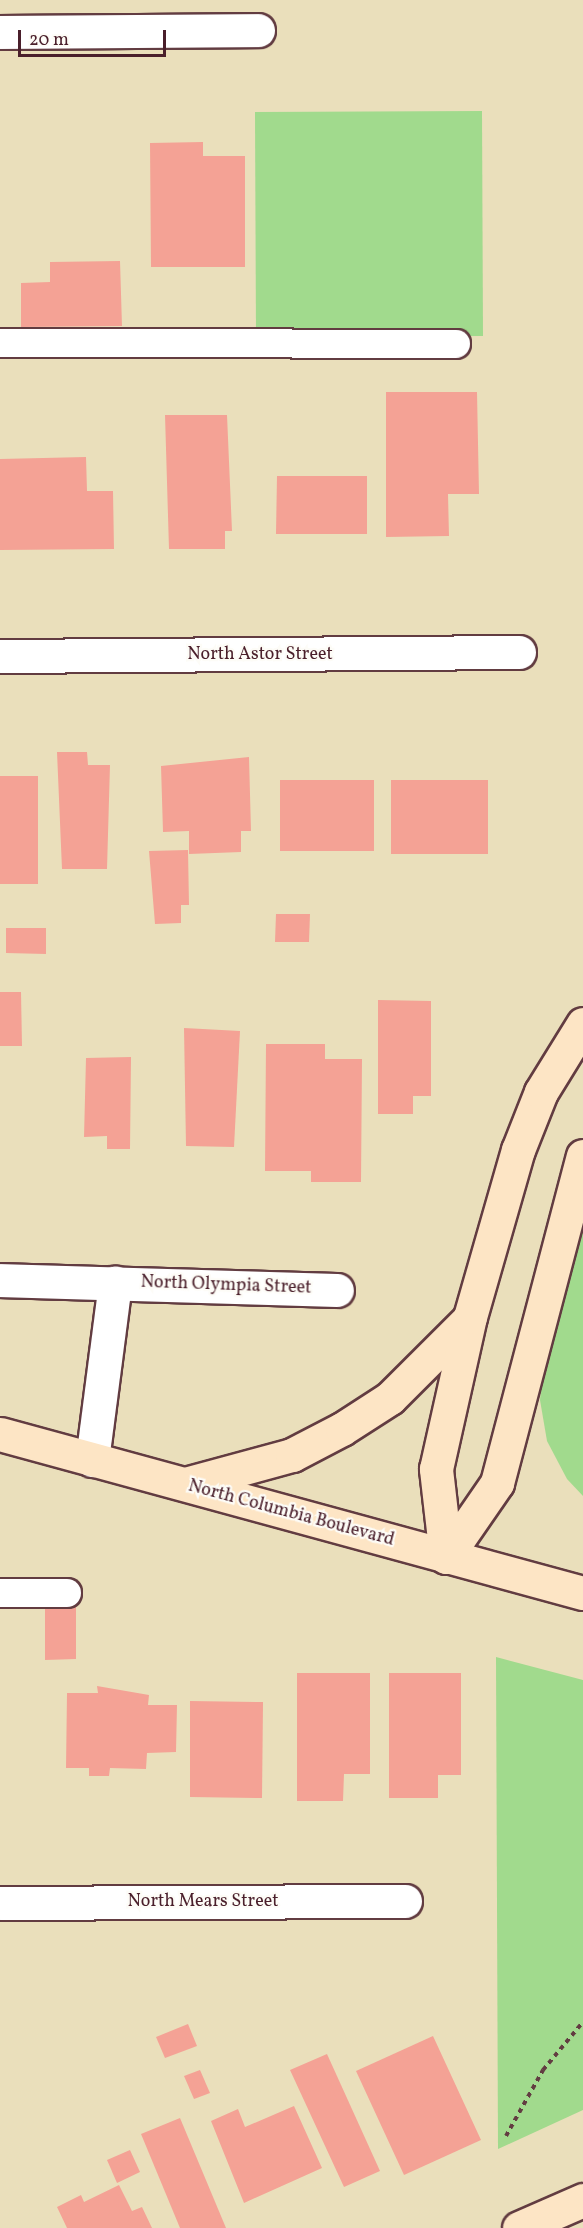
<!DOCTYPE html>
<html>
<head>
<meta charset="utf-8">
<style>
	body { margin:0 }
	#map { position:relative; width:583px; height:2228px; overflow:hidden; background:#eadfbb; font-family:Vollkorn,serif }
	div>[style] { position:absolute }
	.green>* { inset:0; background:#a1da8d }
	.building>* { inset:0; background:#f4a295 }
	.path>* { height:4px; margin-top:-2px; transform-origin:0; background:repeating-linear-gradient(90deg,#623c41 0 4.5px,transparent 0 9px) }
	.roads { filter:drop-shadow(2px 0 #623c41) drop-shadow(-2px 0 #623c41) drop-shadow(0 2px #623c41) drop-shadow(0 -2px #623c41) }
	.service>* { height:28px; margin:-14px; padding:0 14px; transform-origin:14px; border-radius:14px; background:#fff }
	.minor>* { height:33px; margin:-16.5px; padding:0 16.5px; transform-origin:16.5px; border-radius:16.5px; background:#fff }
	.secondary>* { height:33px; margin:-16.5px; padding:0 16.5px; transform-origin:16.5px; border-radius:16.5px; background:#fde5c5 }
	span { translate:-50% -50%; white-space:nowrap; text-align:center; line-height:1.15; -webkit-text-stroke:4.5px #fdfcf7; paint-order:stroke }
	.street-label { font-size:18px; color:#4a1f2b }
	.scale { position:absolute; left:18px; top:30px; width:148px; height:27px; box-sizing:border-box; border:3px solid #4a1f2b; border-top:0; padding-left:8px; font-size:18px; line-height:21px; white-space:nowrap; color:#4a1f2b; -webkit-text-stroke:4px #fdfcf7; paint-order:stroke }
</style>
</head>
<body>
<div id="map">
	<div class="green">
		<i style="clip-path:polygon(482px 111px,483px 336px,256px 337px,255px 112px)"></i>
		<i style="clip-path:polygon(583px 1230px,583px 1496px,567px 1479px,547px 1441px,540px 1400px,543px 1369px)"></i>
		<i style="clip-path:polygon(496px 1657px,583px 1680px,583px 2110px,498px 2149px)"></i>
	</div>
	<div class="building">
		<i style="clip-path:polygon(203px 142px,203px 156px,245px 156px,245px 267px,151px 267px,150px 143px)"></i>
		<i style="clip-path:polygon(120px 261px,122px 326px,21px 327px,21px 283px,50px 282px,50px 262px)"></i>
		<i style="clip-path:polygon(386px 392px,477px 392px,479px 494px,448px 494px,449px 536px,386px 537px)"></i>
		<i style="clip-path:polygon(165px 415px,227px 415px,232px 531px,225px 531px,225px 549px,169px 549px)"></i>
		<i style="clip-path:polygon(86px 457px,87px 491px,113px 491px,114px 549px,0 550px,0 459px)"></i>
		<i style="clip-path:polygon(277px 476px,367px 476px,367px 534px,276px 534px)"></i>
		<i style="clip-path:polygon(57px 752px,87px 752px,88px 765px,110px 765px,107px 869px,62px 869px)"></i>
		<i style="clip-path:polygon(249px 757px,251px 831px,241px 831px,241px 852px,189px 854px,189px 831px,163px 832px,161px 766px)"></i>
		<i style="clip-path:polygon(0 776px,38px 776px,38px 884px,0 884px)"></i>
		<i style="clip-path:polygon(280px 780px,374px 780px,374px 851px,280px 851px)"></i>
		<i style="clip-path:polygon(391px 780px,488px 780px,488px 854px,391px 854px)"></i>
		<i style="clip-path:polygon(188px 850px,189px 905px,181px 905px,181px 923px,155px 924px,149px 851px)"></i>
		<i style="clip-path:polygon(276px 914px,310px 914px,309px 942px,275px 942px)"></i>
		<i style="clip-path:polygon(6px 928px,46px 928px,46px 954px,6px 953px)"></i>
		<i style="clip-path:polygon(0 992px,21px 992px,22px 1046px,0 1046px)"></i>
		<i style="clip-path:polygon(378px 1000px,431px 1001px,431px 1096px,413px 1096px,413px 1114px,378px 1114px)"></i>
		<i style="clip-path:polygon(184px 1028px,240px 1031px,234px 1147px,186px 1146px)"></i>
		<i style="clip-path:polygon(266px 1044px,325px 1044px,325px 1059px,362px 1059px,361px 1182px,311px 1182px,311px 1171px,265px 1171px)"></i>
		<i style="clip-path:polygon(131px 1057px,130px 1149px,107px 1149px,107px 1136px,84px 1137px,86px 1058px)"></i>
		<i style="clip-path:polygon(45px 1605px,76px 1605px,76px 1659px,45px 1660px)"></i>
		<i style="clip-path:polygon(297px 1673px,370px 1673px,370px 1774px,344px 1774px,343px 1801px,297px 1801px)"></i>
		<i style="clip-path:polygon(389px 1673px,461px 1673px,461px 1775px,438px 1775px,438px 1798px,389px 1798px)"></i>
		<i style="clip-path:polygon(97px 1686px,149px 1695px,148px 1705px,177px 1705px,176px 1752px,147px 1753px,146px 1769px,110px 1768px,109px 1776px,89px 1776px,89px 1768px,66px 1768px,67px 1693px,98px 1693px)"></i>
		<i style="clip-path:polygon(190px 1701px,263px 1702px,262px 1798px,190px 1797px)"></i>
		<i style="clip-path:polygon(188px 2024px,197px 2046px,165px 2058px,156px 2037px)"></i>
		<i style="clip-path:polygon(433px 2036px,481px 2140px,404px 2175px,356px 2071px)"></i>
		<i style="clip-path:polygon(327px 2054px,380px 2171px,344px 2187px,290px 2070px)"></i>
		<i style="clip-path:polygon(200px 2070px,210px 2093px,194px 2099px,184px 2076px)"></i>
		<i style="clip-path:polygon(294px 2106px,322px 2168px,244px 2203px,211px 2121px,238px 2109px,245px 2127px)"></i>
		<i style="clip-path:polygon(180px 2118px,226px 2228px,180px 2228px,141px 2134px)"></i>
		<i style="clip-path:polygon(130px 2150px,140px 2172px,117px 2183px,107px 2160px)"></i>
		<i style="clip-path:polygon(119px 2185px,132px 2211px,142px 2207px,152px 2228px,67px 2228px,57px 2207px,81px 2195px,84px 2202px)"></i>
	</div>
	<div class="path">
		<i style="left:506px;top:2136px;width:76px;rotate:-60.7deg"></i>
		<i style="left:543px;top:2070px;width:62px;rotate:-50.2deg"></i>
	</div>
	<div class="roads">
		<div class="service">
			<i style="left:0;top:343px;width:456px;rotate:0.1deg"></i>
			<i style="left:0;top:1593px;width:67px"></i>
		</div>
		<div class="minor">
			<i style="left:0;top:32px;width:258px;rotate:-0.4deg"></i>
			<i style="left:0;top:656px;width:519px;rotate:-0.44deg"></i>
			<i style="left:0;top:1280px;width:337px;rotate:1.7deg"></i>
			<i style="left:92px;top:1460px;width:179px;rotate:-82.6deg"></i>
			<i style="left:0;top:1903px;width:405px;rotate:-0.3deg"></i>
		</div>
		<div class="secondary">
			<i style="left:0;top:1434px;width:604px;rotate:15.26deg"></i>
			<i style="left:189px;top:1483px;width:107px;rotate:-15.2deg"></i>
			<i style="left:292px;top:1455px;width:56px;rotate:-27.5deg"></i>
			<i style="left:342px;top:1429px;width:57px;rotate:-32.9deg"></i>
			<i style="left:390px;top:1398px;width:112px;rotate:-45deg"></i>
			<i style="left:446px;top:1557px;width:89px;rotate:-96.5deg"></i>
			<i style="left:436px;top:1469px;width:156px;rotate:-77.4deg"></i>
			<i style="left:470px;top:1317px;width:174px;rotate:-74deg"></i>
			<i style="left:518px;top:1150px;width:62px;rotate:-68.4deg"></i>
			<i style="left:541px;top:1092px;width:80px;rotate:-58.3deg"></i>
			<i style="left:446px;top:1557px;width:90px;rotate:-55.4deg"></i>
			<i style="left:497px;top:1483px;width:338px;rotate:-75.3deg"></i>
			<i style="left:519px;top:2228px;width:70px;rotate:-23.6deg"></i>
		</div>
	</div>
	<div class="street-label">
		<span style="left:260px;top:655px">North Astor Street</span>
		<span style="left:226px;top:1286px;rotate:2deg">North Olympia Street</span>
		<span style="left:291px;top:1514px;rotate:15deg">North Columbia Boulevard</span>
		<span style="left:203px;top:1902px">North Mears Street</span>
	</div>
	<div class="scale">20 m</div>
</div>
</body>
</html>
